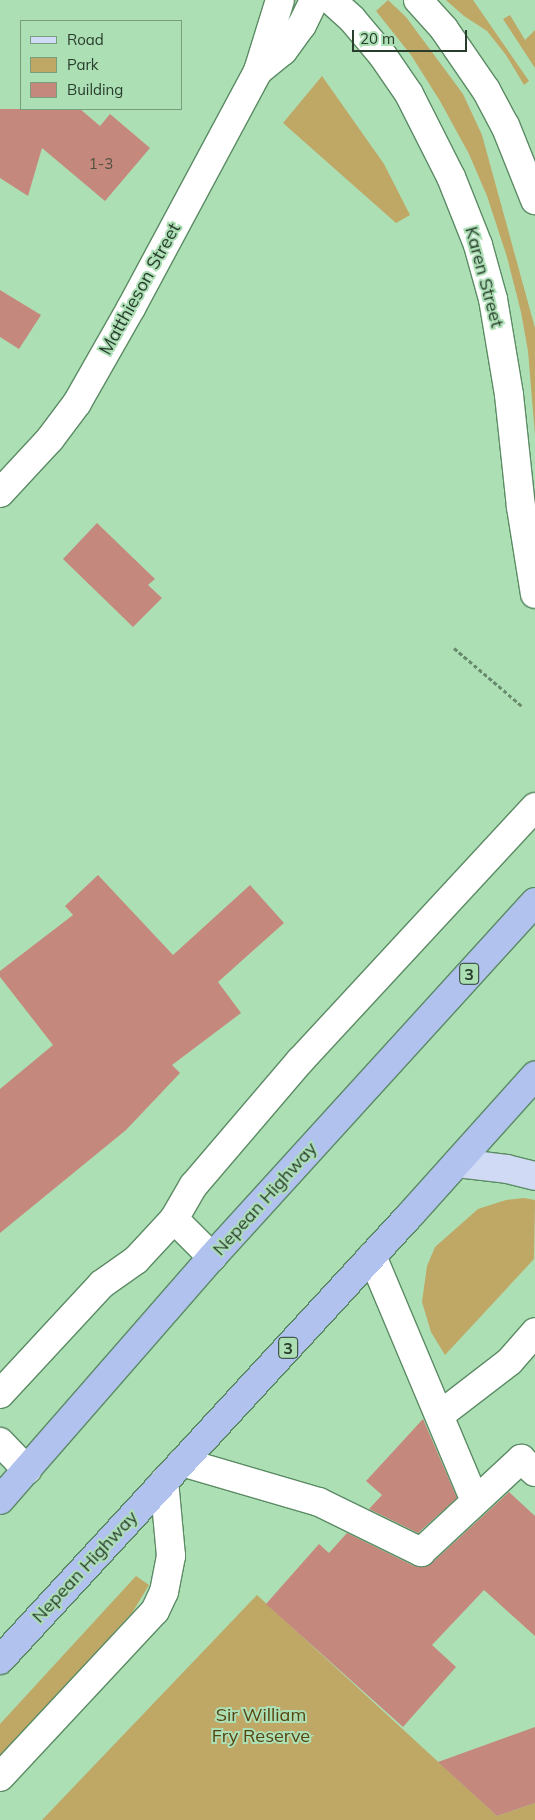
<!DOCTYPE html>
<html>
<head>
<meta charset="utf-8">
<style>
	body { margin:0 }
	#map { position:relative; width:535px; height:1820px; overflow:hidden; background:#addfb5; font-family:Mulish,sans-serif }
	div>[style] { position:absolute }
	.green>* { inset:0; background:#bfa766 }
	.building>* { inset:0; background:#c5887d }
	.path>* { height:3px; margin-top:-1.5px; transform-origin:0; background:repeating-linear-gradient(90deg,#688b6e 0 4px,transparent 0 6.5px) }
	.roads { filter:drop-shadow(1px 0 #5b8b64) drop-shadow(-1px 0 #5b8b64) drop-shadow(0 1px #5b8b64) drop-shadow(0 -1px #5b8b64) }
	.minor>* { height:28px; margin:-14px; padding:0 14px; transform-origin:14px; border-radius:14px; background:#fff }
	.major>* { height:28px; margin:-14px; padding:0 14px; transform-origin:14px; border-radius:14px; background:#d0daf5 }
	.highway>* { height:28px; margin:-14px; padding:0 14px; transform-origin:14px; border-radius:14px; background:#b1c2ef }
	span { translate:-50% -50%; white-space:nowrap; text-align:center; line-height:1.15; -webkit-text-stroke:4px #addfb5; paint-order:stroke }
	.number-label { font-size:15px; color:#4f5040 }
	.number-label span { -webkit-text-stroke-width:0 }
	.shield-label span { padding:1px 4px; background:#addfb5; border:1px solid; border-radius:4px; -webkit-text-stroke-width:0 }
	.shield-label { font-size:16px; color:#283d2c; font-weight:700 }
	.street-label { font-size:18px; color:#283d2c }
	.park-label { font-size:18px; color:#55440f }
	.legend { position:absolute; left:20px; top:20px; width:162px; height:90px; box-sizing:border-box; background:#addfb5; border:1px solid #789e7e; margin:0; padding:6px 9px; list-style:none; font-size:15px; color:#283d2c }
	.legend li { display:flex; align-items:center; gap:10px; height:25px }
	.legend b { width:25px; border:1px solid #789e7e }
	.scale { position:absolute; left:352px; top:30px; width:115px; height:22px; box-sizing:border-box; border:2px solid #283d2c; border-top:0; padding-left:6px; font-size:15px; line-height:18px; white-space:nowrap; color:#283d2c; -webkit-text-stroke:4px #addfb5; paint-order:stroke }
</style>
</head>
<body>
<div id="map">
	<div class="green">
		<i style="clip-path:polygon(388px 0,406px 17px,463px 94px,482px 135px,535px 328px,535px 435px,528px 351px,521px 312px,507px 257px,487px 196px,469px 154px,440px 101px,411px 55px,376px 11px)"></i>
		<i style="clip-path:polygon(446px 0,473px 0,529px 81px,524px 85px,506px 55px,487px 31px,464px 16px)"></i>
		<i style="clip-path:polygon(510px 15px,525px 40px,535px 30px,535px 68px,503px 19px)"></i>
		<i style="clip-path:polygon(322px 76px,384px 164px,410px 215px,396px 223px,283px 123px)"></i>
		<i style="clip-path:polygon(524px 1198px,535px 1200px,534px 1259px,445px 1355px,431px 1332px,422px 1302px,427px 1266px,435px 1247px,478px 1209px,506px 1200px)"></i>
		<i style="clip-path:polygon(136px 1576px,149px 1585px,132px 1613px,0 1757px,0 1724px)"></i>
		<i style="clip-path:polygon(257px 1595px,497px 1816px,535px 1803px,535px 1820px,42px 1820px)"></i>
	</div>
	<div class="building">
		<i style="clip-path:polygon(0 109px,80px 109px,100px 126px,110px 114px,150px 148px,105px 201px,42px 148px,28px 196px,0 178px)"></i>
		<i style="clip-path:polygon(0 290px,41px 315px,19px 349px,0 337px)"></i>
		<i style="clip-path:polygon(97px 523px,155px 579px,148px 585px,162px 598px,133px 627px,63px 559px)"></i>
		<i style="clip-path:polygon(98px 875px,173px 955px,250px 885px,284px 923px,218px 982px,241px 1013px,172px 1065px,180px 1073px,126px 1130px,0 1233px,0 1089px,53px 1045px,0 977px,0 971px,73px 915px,65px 906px)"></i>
		<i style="clip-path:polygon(423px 1419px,457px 1498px,418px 1533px,369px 1509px,382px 1495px,366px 1481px)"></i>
		<i style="clip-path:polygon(509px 1492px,535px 1516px,535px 1636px,484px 1590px,432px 1645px,456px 1667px,403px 1727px,266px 1604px,319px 1544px,329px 1553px,347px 1533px,414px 1566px,424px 1567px,432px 1563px)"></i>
		<i style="clip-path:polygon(535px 1727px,535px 1803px,497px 1816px,438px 1762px)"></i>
	</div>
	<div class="path">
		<i style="left:454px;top:648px;width:89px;rotate:40.5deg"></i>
	</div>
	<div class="roads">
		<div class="minor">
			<i style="left:331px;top:0;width:28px;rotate:42deg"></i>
			<i style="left:352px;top:19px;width:48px;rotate:50deg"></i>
			<i style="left:383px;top:56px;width:46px;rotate:55.6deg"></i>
			<i style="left:409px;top:94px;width:93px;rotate:63.2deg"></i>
			<i style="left:451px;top:177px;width:73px;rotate:68.3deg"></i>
			<i style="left:478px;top:245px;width:56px;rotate:74.5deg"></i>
			<i style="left:493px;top:299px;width:97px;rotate:80.5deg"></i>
			<i style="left:509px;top:395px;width:113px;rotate:83.9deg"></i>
			<i style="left:521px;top:507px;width:88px;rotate:80.9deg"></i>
			<i style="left:418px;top:0;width:39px;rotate:48deg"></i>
			<i style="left:444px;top:29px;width:74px;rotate:55.5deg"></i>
			<i style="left:486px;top:90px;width:40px;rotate:62deg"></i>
			<i style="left:505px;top:125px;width:81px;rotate:68.2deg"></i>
			<i style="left:258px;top:71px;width:32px;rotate:-39deg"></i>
			<i style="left:283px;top:51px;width:32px;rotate:-54deg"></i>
			<i style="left:302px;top:25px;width:28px;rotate:-64deg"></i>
			<i style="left:0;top:493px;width:74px;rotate:-47.2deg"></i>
			<i style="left:50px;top:439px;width:45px;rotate:-53.1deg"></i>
			<i style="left:77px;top:403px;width:109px;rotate:-60.4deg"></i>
			<i style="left:131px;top:308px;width:269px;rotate:-61.8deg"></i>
			<i style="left:258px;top:71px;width:74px;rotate:-72.8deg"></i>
			<i style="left:174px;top:1219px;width:54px;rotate:45deg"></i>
			<i style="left:372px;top:1256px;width:266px;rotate:67.2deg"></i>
			<i style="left:0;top:1394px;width:150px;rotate:-47.2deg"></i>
			<i style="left:102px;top:1284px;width:42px;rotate:-35.2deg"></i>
			<i style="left:136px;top:1260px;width:56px;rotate:-47.2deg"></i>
			<i style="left:174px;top:1219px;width:39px;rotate:-60deg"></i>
			<i style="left:194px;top:1185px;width:163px;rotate:-49.5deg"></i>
			<i style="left:300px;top:1061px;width:346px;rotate:-47.2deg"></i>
			<i style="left:440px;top:1415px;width:88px;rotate:-37.6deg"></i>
			<i style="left:510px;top:1361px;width:38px;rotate:-49deg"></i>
			<i style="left:0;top:1442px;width:39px;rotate:46deg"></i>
			<i style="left:182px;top:1462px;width:143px;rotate:16.3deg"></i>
			<i style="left:319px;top:1502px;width:114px;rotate:26.1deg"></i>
			<i style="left:421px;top:1552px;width:137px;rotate:-42.9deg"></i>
			<i style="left:521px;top:1459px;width:19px;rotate:43deg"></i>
			<i style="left:0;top:1777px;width:227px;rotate:-47deg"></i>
			<i style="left:155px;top:1611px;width:21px;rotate:-65deg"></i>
			<i style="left:164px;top:1592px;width:37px;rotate:-79deg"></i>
			<i style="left:171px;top:1556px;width:75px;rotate:-95.3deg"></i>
		</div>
		<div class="major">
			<i style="left:457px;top:1163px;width:50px;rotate:6.8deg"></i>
			<i style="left:507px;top:1169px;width:29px;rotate:14deg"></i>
		</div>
		<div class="highway">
			<i style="left:0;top:1500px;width:322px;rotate:-48.9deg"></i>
			<i style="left:212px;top:1257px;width:480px;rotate:-47.7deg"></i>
			<i style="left:0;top:1660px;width:606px;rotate:-47.34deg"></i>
			<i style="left:411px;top:1214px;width:186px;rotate:-48.1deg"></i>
		</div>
	</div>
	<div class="number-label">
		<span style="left:101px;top:164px">1-3</span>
	</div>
	<div class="shield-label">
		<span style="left:469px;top:974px">3</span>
		<span style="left:288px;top:1348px">3</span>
	</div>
	<div class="street-label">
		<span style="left:484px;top:277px;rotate:75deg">Karen Street</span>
		<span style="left:140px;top:289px;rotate:-61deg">Matthieson Street</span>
		<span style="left:265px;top:1199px;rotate:-48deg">Nepean Highway</span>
		<span style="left:85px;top:1567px;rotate:-47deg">Nepean Highway</span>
	</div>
	<div class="park-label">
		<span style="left:261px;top:1726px">Sir William<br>Fry Reserve</span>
	</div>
	<ul class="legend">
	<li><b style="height:6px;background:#d0daf5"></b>Road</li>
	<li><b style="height:14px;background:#bfa766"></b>Park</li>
	<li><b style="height:14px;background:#c5887d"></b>Building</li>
	</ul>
	<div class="scale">20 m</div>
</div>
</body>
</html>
